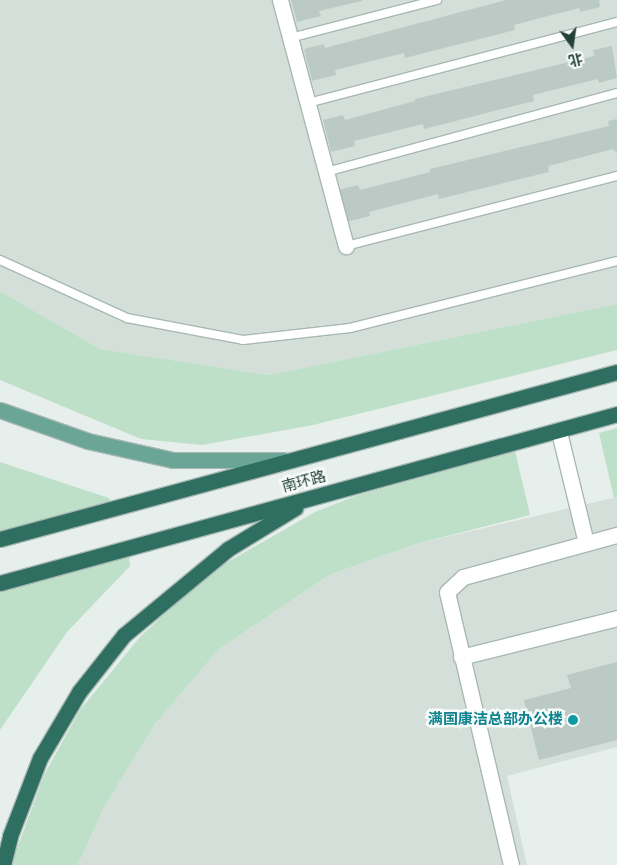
<!DOCTYPE html>
<html>
<head>
<meta charset="utf-8">
<style>
	body { margin:0 }
	#map { position:relative; width:617px; height:865px; overflow:hidden; background:#e6efeb; font-family:"Roboto Condensed","Noto Sans SC",sans-serif }
	div>[style] { position:absolute }
	.built>* { inset:0; background:#d4dfda }
	.green>* { inset:0; background:#bfe0c8 }
	.building>* { inset:0; background:#bbcac4 }
	.roads { filter:drop-shadow(1px 0 #a8b8b2) drop-shadow(-1px 0 #a8b8b2) drop-shadow(0 1px #a8b8b2) drop-shadow(0 -1px #a8b8b2) }
	.lane>* { height:8px; margin:-4px; padding:0 4px; transform-origin:4px; border-radius:4px; background:#fff }
	.street>* { height:15px; margin:-7.5px; padding:0 7.5px; transform-origin:7.5px; border-radius:7.5px; background:#fff }
	.primary>* { height:15px; margin:-7.5px; padding:0 7.5px; transform-origin:7.5px; border-radius:7.5px; background:#6aa596 }
	.highway>* { height:15px; margin:-7.5px; padding:0 7.5px; transform-origin:7.5px; border-radius:7.5px; background:#2f6f62 }
	.dots>* { width:14px; height:14px; translate:-50% -50%; box-sizing:border-box; border:2px solid #f7fbf9; border-radius:50% }
	span { translate:-50% -50%; white-space:nowrap; text-align:center; line-height:1.15; -webkit-text-stroke:5px #f7fbf9; paint-order:stroke }
	.street-label { font-size:15px; color:#24423a }
	.culture-label { font-size:15px; color:#0d838f; font-weight:700 }
	.right { translate:-100% -50%; text-align:right }
	.north { position:absolute; left:547px; top:20px; width:50px; height:50px; -webkit-text-stroke:4px #f7fbf9; paint-order:stroke; rotate:166deg; font-size:14px; font-weight:700; line-height:20px; text-align:center; color:#24423a }
	.north::after { content:''; display:block; margin:auto; width:18px; height:22px; background:#24423a; clip-path:polygon(50% 0,100% 100%,50% 72%,0 100%) }
</style>
</head>
<body>
<div id="map">
	<div class="built">
		<i style="clip-path:polygon(0 0,617px 0,617px 304px,269px 375px,100px 349px,0 291px)"></i>
		<i style="clip-path:polygon(617px 497px,617px 747px,507px 776px,527px 865px,78px 865px,104px 807px,155px 724px,218px 650px,329px 575px,416px 544px)"></i>
	</div>
	<div class="green">
		<i style="clip-path:polygon(0 291px,100px 349px,269px 375px,617px 304px,617px 350px,313px 425px,202px 445px,141px 439px,0 380px)"></i>
		<i style="clip-path:polygon(617px 428px,617px 497px,614px 498px,599px 433px)"></i>
		<i style="clip-path:polygon(515px 451px,530px 515px,416px 544px,329px 575px,218px 650px,155px 724px,104px 807px,78px 865px,11px 865px,44px 775px,80px 710px,140px 637px,207px 574px,315px 512px,355px 496px)"></i>
		<i style="clip-path:polygon(0 462px,109px 498px,111px 504px,0 534px)"></i>
		<i style="clip-path:polygon(129px 555px,130px 566px,67px 632px,0 730px,0 590px)"></i>
	</div>
	<div class="building">
		<i style="clip-path:polygon(291px 0,362px 0,362px 1px,319px 11px,321px 16px,297px 22px)"></i>
		<i style="clip-path:polygon(506px 0,599px 0,600px 7px,580px 12px,579px 8px,514px 25px,515px 30px,405px 58px,404px 53px,335px 70px,336px 75px,312px 81px,304px 49px,324px 44px,325px 48px)"></i>
		<i style="clip-path:polygon(612px 46px,617px 78px,599px 83px,598px 79px,533px 95px,534px 101px,424px 129px,423px 124px,354px 141px,355px 146px,331px 152px,323px 120px,343px 115px,345px 120px,415px 101px,415px 99px,594px 56px,593px 50px)"></i>
		<i style="clip-path:polygon(617px 119px,617px 153px,613px 149px,548px 166px,549px 172px,439px 199px,438px 194px,369px 212px,370px 216px,346px 222px,338px 190px,358px 185px,360px 190px,430px 172px,430px 169px,609px 126px,608px 121px)"></i>
		<i style="clip-path:polygon(617px 662px,617px 740px,539px 760px,524px 700px,571px 688px,567px 675px)"></i>
	</div>
	<div class="roads">
		<div class="lane">
			<i style="left:290px;top:38px;width:152px;rotate:-14.5deg"></i>
			<i style="left:308px;top:103px;width:319px;rotate:-14.7deg"></i>
			<i style="left:326px;top:172px;width:302px;rotate:-15.2deg"></i>
			<i style="left:346px;top:246px;width:280px;rotate:-14.5deg"></i>
			<i style="left:0;top:260px;width:140px;rotate:24.5deg"></i>
			<i style="left:127px;top:318px;width:118px;rotate:10.7deg"></i>
			<i style="left:243px;top:340px;width:108px;rotate:-6.4deg"></i>
			<i style="left:350px;top:328px;width:275px;rotate:-14.1deg"></i>
		</div>
		<div class="street">
			<i style="left:280px;top:0;width:255px;rotate:75deg"></i>
			<i style="left:559px;top:432px;width:114px;rotate:76.3deg"></i>
			<i style="left:461px;top:657px;width:161px;rotate:-14deg"></i>
			<i style="left:511px;top:865px;width:280px;rotate:-103.2deg"></i>
			<i style="left:447px;top:592px;width:22px;rotate:-43deg"></i>
			<i style="left:463px;top:577px;width:160px;rotate:-15.3deg"></i>
		</div>
		<div class="primary">
			<i style="left:0;top:410px;width:93px;rotate:19.4deg"></i>
			<i style="left:88px;top:441px;width:87px;rotate:12.6deg"></i>
			<i style="left:173px;top:460px;width:110px"></i>
		</div>
		<div class="highway">
			<i style="left:0;top:539px;width:639px;rotate:-15.15deg"></i>
			<i style="left:0;top:583px;width:640px;rotate:-15.32deg"></i>
			<i style="left:3px;top:865px;width:30px;rotate:-76deg"></i>
			<i style="left:10px;top:836px;width:84px;rotate:-69deg"></i>
			<i style="left:40px;top:758px;width:77px;rotate:-59.4deg"></i>
			<i style="left:79px;top:692px;width:73px;rotate:-51.7deg"></i>
			<i style="left:124px;top:635px;width:135px;rotate:-39.6deg"></i>
			<i style="left:228px;top:549px;width:79px;rotate:-31.5deg"></i>
		</div>
	</div>
	<div class="dots">
		<i style="left:573px;top:720px;background:#0f9aa8"></i>
	</div>
	<div class="street-label">
		<span style="left:304px;top:482px;rotate:-15deg">南环路</span>
	</div>
	<div class="culture-label">
		<span class="right" style="left:563px;top:720px">满国康洁总部办公楼</span>
	</div>
	<div class="north">北</div>
</div>
</body>
</html>
